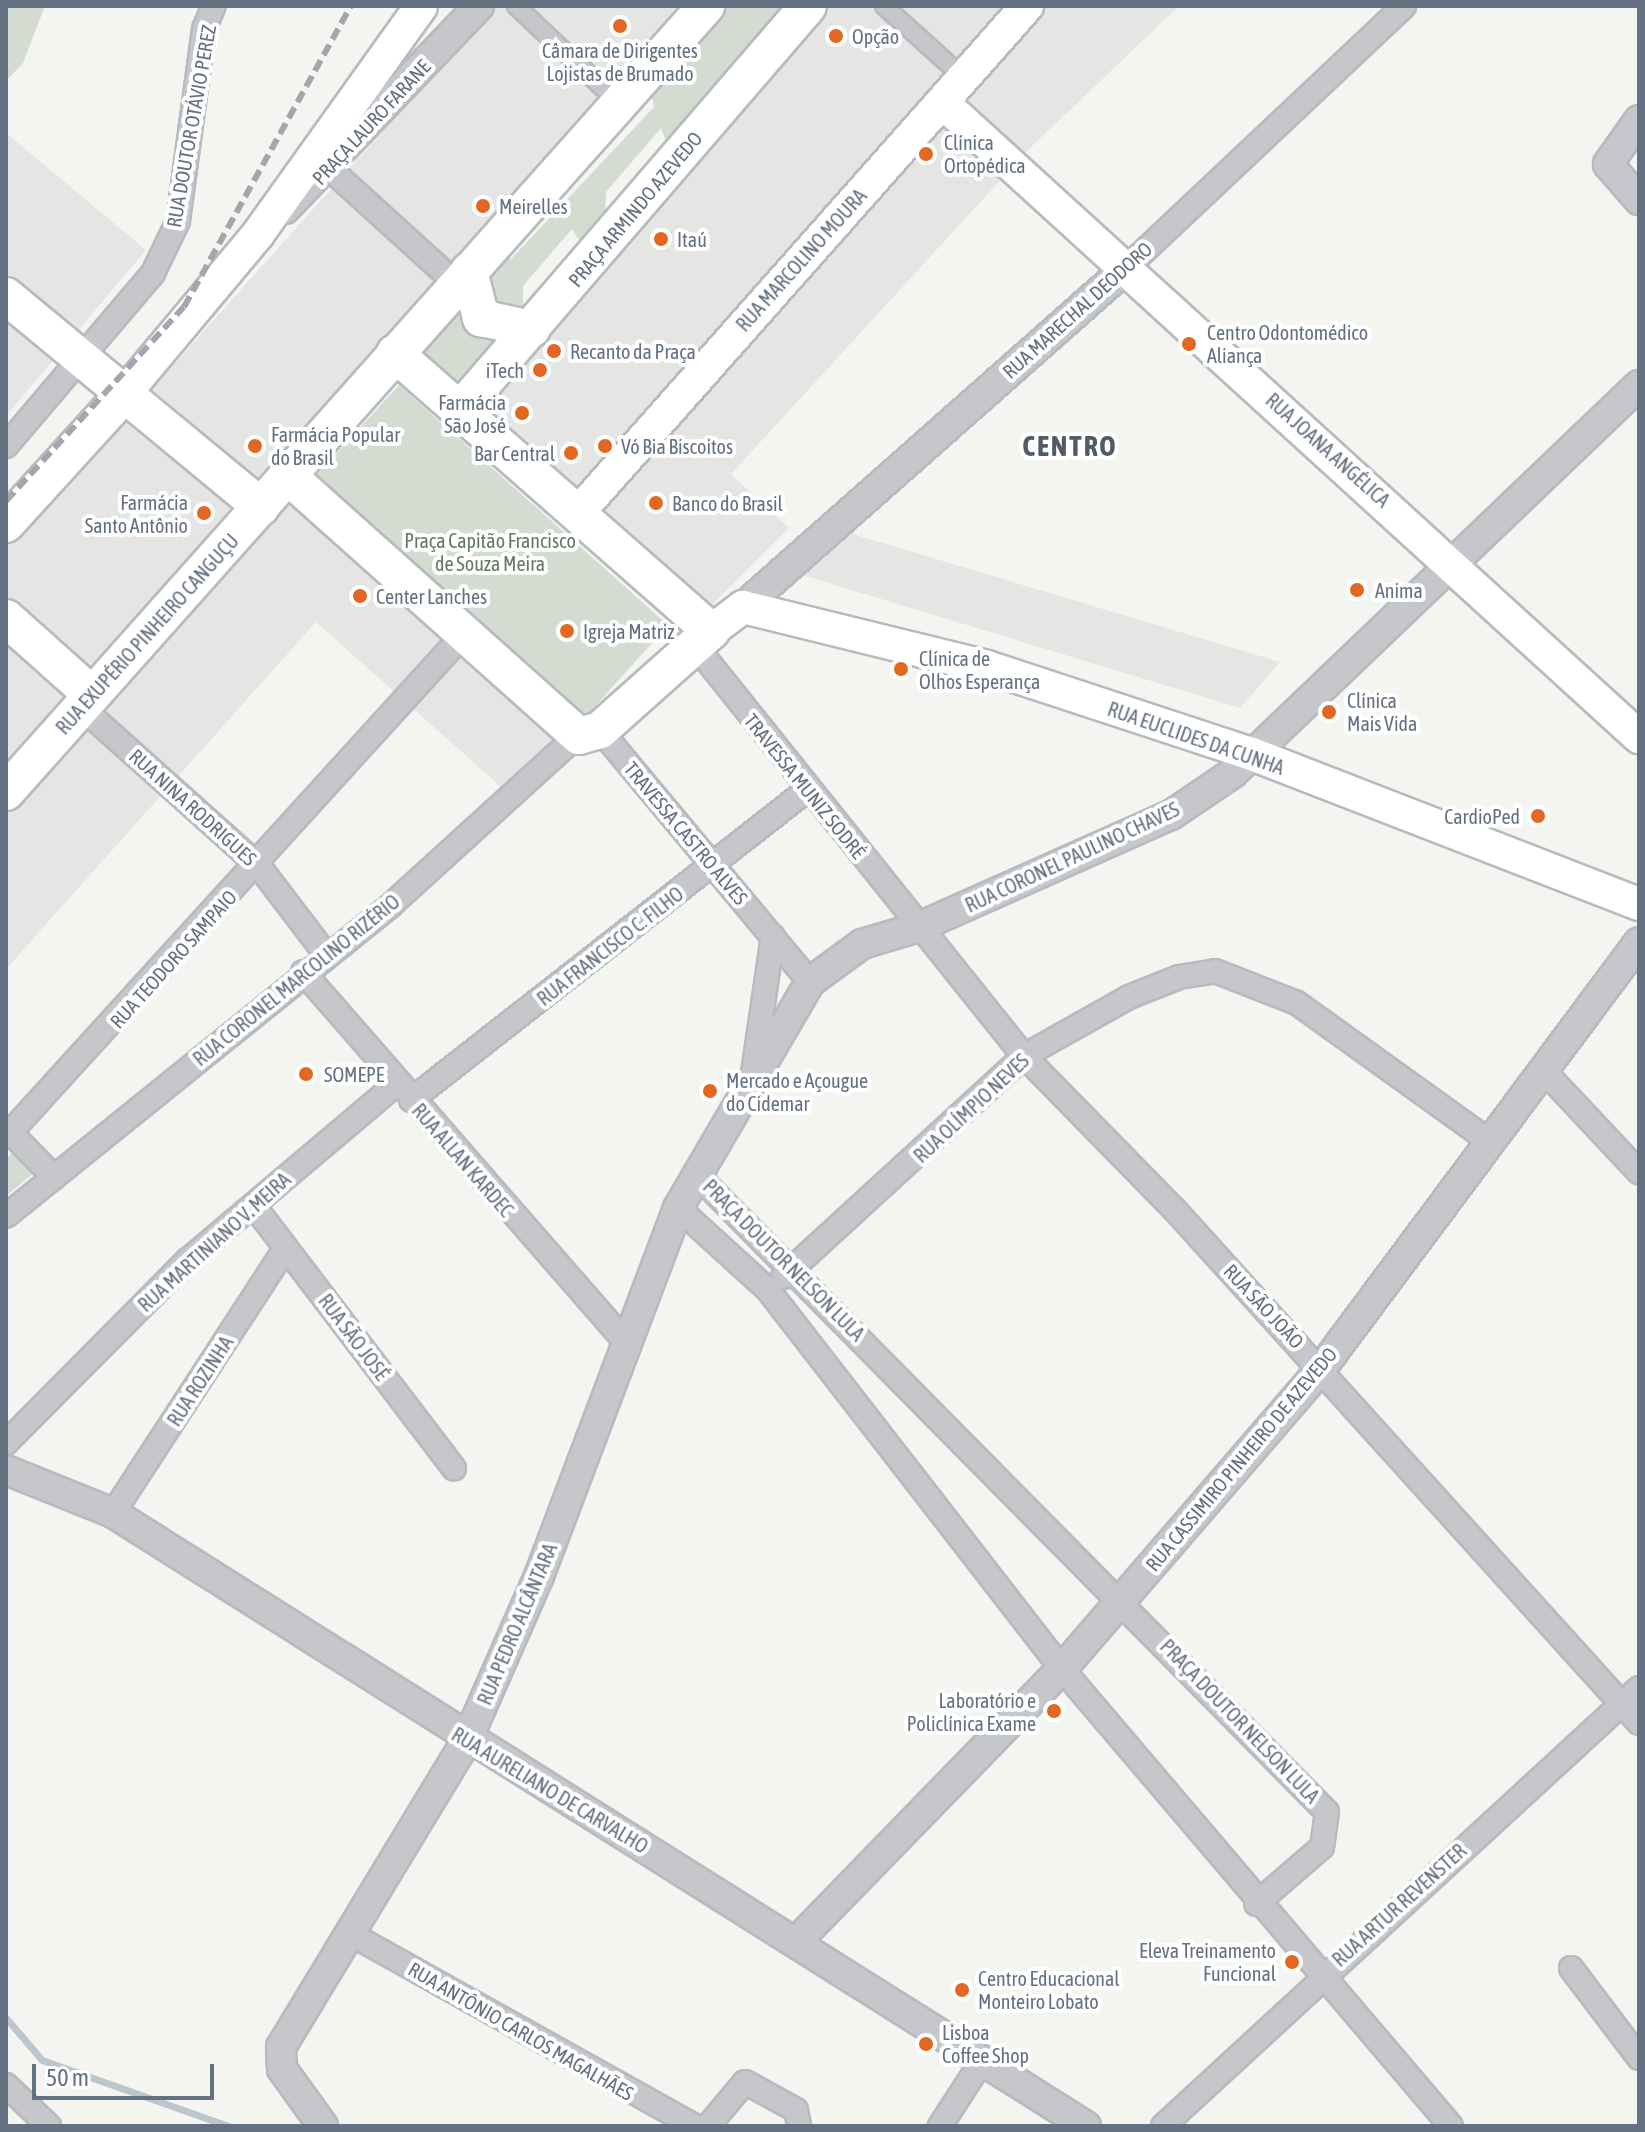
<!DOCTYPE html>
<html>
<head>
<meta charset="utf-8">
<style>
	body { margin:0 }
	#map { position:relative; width:1645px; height:2132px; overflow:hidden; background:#f4f5f1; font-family:"Asap Condensed",sans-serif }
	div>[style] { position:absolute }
	.built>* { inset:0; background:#e5e6e4 }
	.green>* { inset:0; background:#d4dcd2 }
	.stream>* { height:7px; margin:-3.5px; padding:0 3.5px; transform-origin:3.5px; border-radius:3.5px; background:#bdc6cc }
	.roads { filter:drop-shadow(2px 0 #b7babf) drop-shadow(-2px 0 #b7babf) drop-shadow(0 2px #b7babf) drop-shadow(0 -2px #b7babf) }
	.pedestrian>* { height:16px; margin:-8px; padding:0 8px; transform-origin:8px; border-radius:8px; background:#c5c7cb }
	.minor>* { height:22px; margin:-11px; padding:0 11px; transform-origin:11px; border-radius:11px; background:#c5c7cb }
	.tertiary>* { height:28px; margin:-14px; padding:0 14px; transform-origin:14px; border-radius:14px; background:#c5c7cb }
	.secondary>* { height:32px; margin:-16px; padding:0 16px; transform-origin:16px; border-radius:16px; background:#fff }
	.primary>* { height:36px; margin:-18px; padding:0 18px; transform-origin:18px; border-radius:18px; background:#fff }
	.rail>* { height:6px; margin-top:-3px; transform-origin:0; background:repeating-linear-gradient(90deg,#a2a7ae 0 12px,transparent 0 18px) }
	.dots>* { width:22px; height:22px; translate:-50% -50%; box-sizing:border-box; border:4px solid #fff; border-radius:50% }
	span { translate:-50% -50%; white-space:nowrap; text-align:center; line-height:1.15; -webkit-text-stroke:8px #fff; paint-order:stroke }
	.poi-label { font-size:20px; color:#637182 }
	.left { translate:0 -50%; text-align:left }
	.right { translate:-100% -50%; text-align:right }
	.street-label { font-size:20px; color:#637182 }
	.park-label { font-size:20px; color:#647962 }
	.district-label { font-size:28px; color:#515b67; font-weight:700; letter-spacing:2px }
	.frame { position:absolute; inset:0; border:8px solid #637182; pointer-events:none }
	.scale { position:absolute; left:32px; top:2064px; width:182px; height:36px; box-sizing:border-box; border:4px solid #637182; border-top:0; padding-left:10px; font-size:24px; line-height:28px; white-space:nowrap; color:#637182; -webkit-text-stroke:6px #fff; paint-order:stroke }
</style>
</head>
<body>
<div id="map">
	<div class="built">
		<i style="clip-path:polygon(495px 6px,688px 6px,264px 484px,152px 389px)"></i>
		<i style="clip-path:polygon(821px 6px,1179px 6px,1028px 150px,731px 474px,789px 528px,710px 607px,481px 406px)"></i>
		<i style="clip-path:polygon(6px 133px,146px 250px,6px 416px)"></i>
		<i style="clip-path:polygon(128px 401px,246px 504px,6px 767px,6px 539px)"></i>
		<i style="clip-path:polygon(288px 498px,563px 741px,501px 787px,316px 622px,6px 969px,6px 811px)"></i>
		<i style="clip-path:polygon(839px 530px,1280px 662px,1240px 708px,799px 574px)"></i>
	</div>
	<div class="green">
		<i style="clip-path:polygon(6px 6px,45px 6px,23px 63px,6px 81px)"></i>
		<i style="clip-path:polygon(724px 6px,788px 6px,667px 143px,661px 128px,606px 192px,605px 215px,580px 242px,572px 229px,523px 286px,523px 310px,500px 318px,478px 282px,498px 251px,511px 259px,654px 107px,650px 86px)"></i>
		<i style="clip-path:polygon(455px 303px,472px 329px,496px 342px,454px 389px,413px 351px)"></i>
		<i style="clip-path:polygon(399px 385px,668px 625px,582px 721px,312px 480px)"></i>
		<i style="clip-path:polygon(12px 1152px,34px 1173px,6px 1196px,6px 1160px)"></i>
	</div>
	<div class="stream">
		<i style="left:6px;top:2018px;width:55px;rotate:49.4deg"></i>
		<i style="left:42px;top:2060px;width:197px;rotate:19.5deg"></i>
	</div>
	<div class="roads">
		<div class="pedestrian">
			<i style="left:516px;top:6px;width:141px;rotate:43.3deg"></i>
			<i style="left:884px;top:6px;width:108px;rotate:42deg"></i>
		</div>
		<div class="minor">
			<i style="left:330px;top:169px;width:171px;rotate:42.2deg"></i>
			<i style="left:1123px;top:271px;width:386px;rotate:-43.3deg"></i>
			<i style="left:6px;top:446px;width:227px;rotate:-49.6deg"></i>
			<i style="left:153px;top:273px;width:58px;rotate:-64.3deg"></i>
			<i style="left:178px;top:221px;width:194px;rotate:-82.3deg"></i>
			<i style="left:204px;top:29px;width:25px;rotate:-67deg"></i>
			<i style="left:693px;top:643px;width:529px;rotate:51.29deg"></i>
			<i style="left:1024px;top:1056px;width:214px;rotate:45.6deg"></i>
			<i style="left:1174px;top:1209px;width:693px;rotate:47.87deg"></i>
			<i style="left:81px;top:707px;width:237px;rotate:41.8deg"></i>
			<i style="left:258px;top:865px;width:111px;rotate:52.7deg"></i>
			<i style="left:600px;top:730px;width:328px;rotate:50.2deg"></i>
			<i style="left:303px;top:972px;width:493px;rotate:48.9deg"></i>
			<i style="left:1544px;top:1071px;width:139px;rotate:46.8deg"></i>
			<i style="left:753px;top:1073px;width:138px;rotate:-81.7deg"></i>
			<i style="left:411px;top:1100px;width:503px;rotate:-38.05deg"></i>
			<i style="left:6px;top:1128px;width:69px;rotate:45.6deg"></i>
			<i style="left:6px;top:1137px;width:680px;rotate:-47.68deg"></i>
			<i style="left:695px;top:1173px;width:899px;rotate:45.32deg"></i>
			<i style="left:1327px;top:1812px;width:35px;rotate:98deg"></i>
			<i style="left:1322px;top:1847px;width:87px;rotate:139.2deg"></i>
			<i style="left:254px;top:1206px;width:330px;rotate:52.7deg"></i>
			<i style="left:678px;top:1208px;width:122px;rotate:42.3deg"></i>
			<i style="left:768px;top:1290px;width:480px;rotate:52.2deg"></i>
			<i style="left:1062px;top:1669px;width:600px;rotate:49.6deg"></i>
			<i style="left:6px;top:1216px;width:495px;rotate:-38.9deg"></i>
			<i style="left:391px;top:905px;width:253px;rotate:-42.3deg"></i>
			<i style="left:783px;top:1277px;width:327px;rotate:-42.5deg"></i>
			<i style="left:1024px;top:1056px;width:120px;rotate:-29.3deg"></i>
			<i style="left:1129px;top:997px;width:54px;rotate:-21.8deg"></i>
			<i style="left:1179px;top:977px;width:36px;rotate:-9deg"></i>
			<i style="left:1215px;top:971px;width:88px;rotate:21.3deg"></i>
			<i style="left:1297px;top:1003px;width:236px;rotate:35.7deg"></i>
			<i style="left:6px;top:1443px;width:258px;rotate:-45.2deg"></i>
			<i style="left:188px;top:1260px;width:272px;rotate:-40.2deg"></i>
			<i style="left:113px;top:1513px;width:316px;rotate:-56.9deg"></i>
			<i style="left:349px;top:1933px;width:395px;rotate:29.2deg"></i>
			<i style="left:1571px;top:1968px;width:113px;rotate:52.9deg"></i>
			<i style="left:6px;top:2085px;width:59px;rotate:43.6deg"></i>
			<i style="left:708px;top:2126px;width:57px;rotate:-49.9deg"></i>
			<i style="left:745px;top:2082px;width:58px;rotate:28.8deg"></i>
			<i style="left:796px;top:2110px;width:16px;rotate:79deg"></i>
			<i style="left:940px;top:2126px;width:81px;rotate:-57.1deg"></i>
			<i style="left:1163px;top:2126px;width:647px;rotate:-42.62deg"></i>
		</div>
		<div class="tertiary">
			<i style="left:1639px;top:120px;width:54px;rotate:125.2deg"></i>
			<i style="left:1608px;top:164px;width:48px;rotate:49.3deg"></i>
			<i style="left:285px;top:209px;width:281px;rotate:-46.3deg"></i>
			<i style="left:743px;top:607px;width:507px;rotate:-41.48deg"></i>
			<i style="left:6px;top:1470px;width:115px;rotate:21.9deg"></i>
			<i style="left:113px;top:1513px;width:1150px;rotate:32.21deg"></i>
			<i style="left:799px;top:1939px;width:377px;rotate:-45.8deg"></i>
			<i style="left:1062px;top:1669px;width:396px;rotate:-49.2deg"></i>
			<i style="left:1321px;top:1369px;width:532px;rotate:-53.32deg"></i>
			<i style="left:323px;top:2126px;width:70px;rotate:-125.7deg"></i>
			<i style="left:282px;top:2069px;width:22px;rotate:-93deg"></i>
			<i style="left:281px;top:2047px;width:359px;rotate:-58.8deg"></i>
			<i style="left:467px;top:1740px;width:179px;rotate:-66.3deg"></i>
			<i style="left:539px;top:1576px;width:393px;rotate:-69.3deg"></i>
			<i style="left:678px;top:1208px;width:262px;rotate:-59.7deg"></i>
			<i style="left:810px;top:982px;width:64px;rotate:-36.2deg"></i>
			<i style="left:862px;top:944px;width:59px;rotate:-16.6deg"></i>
			<i style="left:919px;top:927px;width:276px;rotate:-24deg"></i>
			<i style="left:1171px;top:815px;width:75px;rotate:-34.1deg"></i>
			<i style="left:1233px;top:773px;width:562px;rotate:-43.7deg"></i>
		</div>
		<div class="secondary">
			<i style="left:942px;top:102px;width:943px;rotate:42.34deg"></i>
			<i style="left:126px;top:392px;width:206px;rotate:-50.1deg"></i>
			<i style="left:258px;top:234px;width:280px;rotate:-54.4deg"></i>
			<i style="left:577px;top:514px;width:679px;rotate:-48.46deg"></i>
			<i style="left:711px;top:631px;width:40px;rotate:-37deg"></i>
			<i style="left:743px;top:607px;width:251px;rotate:13.8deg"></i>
			<i style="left:987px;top:667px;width:279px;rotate:18.2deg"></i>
			<i style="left:1252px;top:754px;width:415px;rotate:21.2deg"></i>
		</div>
		<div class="primary">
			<i style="left:469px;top:271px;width:49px;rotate:75.7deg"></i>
			<i style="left:481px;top:318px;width:52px;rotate:12.2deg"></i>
			<i style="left:6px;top:296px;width:331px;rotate:39.6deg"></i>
			<i style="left:460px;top:410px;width:533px;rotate:-49.26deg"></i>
			<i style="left:288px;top:476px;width:390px;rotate:41.8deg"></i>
			<i style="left:579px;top:736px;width:22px;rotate:-16deg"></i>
			<i style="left:600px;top:730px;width:149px;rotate:-41.7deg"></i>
			<i style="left:711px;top:631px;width:421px;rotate:-138.7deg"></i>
			<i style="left:6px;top:524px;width:178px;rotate:-47.7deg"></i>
			<i style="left:6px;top:618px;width:115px;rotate:41.8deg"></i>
			<i style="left:6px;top:792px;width:1053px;rotate:-48.31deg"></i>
		</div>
	</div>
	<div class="rail">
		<i style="left:6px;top:501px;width:263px;rotate:-47.5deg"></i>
		<i style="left:184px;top:307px;width:344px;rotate:-61deg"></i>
	</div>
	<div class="dots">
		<i style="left:620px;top:26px;background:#e46721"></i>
		<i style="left:836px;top:36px;background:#e46721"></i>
		<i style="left:926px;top:154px;background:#e46721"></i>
		<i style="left:483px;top:206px;background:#e46721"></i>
		<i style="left:661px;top:239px;background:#e46721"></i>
		<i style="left:1189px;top:344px;background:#e46721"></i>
		<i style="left:554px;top:351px;background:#e46721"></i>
		<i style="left:540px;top:370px;background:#e46721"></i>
		<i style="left:522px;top:413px;background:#e46721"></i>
		<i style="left:255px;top:446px;background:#e46721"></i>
		<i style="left:605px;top:446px;background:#e46721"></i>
		<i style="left:571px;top:453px;background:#e46721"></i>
		<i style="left:656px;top:503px;background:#e46721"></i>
		<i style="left:204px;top:513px;background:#e46721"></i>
		<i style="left:1357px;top:590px;background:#e46721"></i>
		<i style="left:360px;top:596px;background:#e46721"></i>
		<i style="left:567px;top:631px;background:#e46721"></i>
		<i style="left:901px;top:669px;background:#e46721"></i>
		<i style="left:1329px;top:712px;background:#e46721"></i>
		<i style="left:1538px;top:816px;background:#e46721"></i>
		<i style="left:306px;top:1074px;background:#e46721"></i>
		<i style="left:710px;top:1091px;background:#e46721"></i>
		<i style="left:1054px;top:1711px;background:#e46721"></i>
		<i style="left:1292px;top:1962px;background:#e46721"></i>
		<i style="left:962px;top:1990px;background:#e46721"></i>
		<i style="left:926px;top:2044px;background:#e46721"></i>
	</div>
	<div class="poi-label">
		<span class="left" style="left:852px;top:36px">Opção</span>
		<span style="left:620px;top:62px">Câmara de Dirigentes<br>Lojistas de Brumado</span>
		<span class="left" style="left:944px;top:154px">Clínica<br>Ortopédica</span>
		<span class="left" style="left:499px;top:206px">Meirelles</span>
		<span class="left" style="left:677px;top:239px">Itaú</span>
		<span class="left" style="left:1207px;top:344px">Centro Odontomédico<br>Aliança</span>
		<span class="left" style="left:570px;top:351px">Recanto da Praça</span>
		<span class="right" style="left:524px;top:370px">iTech</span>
		<span class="right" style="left:506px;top:414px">Farmácia<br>São José</span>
		<span class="left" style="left:271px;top:446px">Farmácia Popular<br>do Brasil</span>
		<span class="left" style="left:621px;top:446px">Vó Bia Biscoitos</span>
		<span class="right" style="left:555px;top:453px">Bar Central</span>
		<span class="right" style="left:188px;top:514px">Farmácia<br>Santo Antônio</span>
		<span class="left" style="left:672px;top:503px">Banco do Brasil</span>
		<span class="left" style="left:1375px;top:590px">Anima</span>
		<span class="left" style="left:376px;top:596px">Center Lanches</span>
		<span class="left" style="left:583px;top:631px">Igreja Matriz</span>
		<span class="left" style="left:919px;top:670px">Clínica de<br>Olhos Esperança</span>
		<span class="left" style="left:1347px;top:712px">Clínica<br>Mais Vida</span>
		<span class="right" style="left:1520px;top:816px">CardioPed</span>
		<span class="left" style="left:324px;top:1074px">SOMEPE</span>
		<span class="left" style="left:726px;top:1092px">Mercado e Açougue<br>do Cidemar</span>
		<span class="right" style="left:1036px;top:1712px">Laboratório e<br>Policlínica Exame</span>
		<span class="right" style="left:1276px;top:1962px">Eleva Treinamento<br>Funcional</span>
		<span class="left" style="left:978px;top:1990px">Centro Educacional<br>Monteiro Lobato</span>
		<span class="left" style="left:942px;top:2044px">Lisboa<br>Coffee Shop</span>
	</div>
	<div class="street-label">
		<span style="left:371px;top:122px;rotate:-47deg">PRAÇA LAURO FARANE</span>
		<span style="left:191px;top:126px;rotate:-80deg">RUA DOUTOR OTÁVIO PEREZ</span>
		<span style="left:635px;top:209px;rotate:-50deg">PRAÇA ARMINDO AZEVEDO</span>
		<span style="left:801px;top:260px;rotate:-48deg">RUA MARCOLINO MOURA</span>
		<span style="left:1077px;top:310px;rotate:-42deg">RUA MARECHAL DEODORO</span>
		<span style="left:1328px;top:450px;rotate:42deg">RUA JOANA ANGÉLICA</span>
		<span style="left:147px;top:634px;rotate:-48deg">RUA EXUPÉRIO PINHEIRO CANGUÇU</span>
		<span style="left:1196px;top:738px;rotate:19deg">RUA EUCLIDES DA CUNHA</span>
		<span style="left:805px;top:786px;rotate:51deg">TRAVESSA MUNIZ SODRÉ</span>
		<span style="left:193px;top:807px;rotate:42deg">RUA NINA RODRIGUES</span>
		<span style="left:686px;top:833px;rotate:50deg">TRAVESSA CASTRO ALVES</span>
		<span style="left:1072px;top:857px;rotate:-25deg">RUA CORONEL PAULINO CHAVES</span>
		<span style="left:610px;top:946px;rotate:-38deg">RUA FRANCISCO C. FILHO</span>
		<span style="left:173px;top:959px;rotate:-48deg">RUA TEODORO SAMPAIO</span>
		<span style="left:296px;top:980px;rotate:-39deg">RUA CORONEL MARCOLINO RIZÉRIO</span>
		<span style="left:971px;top:1108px;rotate:-43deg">RUA OLÍMPIO NEVES</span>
		<span style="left:463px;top:1160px;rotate:49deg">RUA ALLAN KARDEC</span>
		<span style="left:214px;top:1242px;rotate:-42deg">RUA MARTINIANO V. MEIRA</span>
		<span style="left:784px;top:1260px;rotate:45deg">PRAÇA DOUTOR NELSON LULA</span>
		<span style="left:1264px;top:1306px;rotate:47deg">RUA SÃO JOÃO</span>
		<span style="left:354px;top:1337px;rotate:53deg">RUA SÃO JOSÉ</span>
		<span style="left:200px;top:1381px;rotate:-57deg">RUA ROZINHA</span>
		<span style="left:1241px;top:1459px;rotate:-50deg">RUA CASSIMIRO PINHEIRO DE AZEVEDO</span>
		<span style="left:517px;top:1624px;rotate:-67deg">RUA PEDRO ALCÂNTARA</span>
		<span style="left:1240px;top:1721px;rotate:46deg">PRAÇA DOUTOR NELSON LULA</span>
		<span style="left:550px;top:1790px;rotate:31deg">RUA AURELIANO DE CARVALHO</span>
		<span style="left:1399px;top:1905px;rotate:-42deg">RUA ARTUR REVENSTER</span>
		<span style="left:521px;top:2031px;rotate:30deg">RUA ANTÔNIO CARLOS MAGALHÃES</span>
	</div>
	<div class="park-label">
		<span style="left:490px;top:552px">Praça Capitão Francisco<br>de Souza Meira</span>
	</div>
	<div class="district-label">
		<span style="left:1070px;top:446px">CENTRO</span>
	</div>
	<div class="frame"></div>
	<div class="scale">50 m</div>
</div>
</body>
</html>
